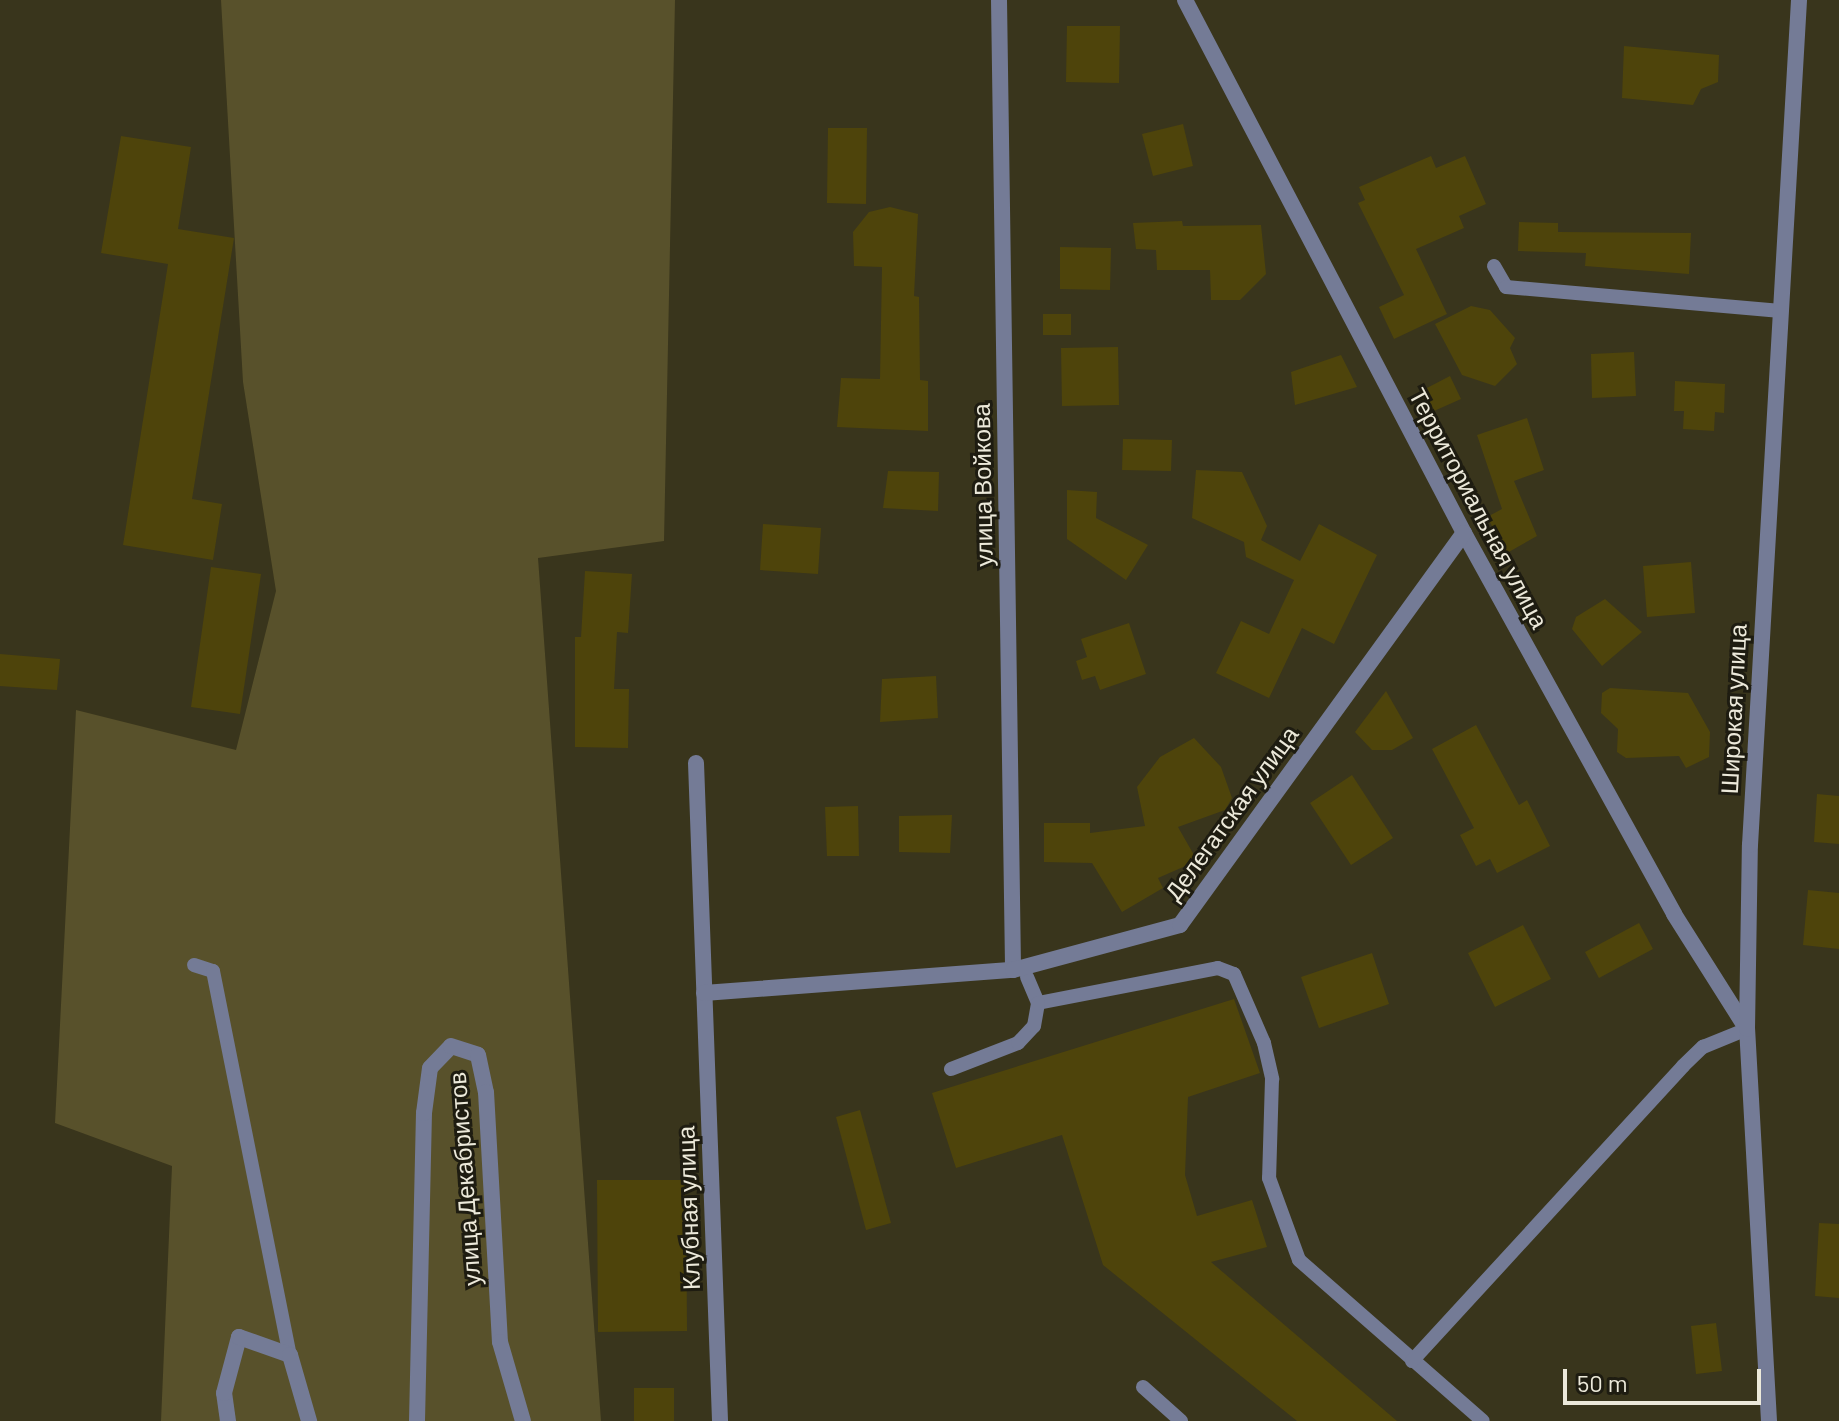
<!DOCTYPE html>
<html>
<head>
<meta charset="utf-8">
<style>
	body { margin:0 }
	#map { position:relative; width:1839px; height:1421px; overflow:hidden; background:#39351c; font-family:Barlow,sans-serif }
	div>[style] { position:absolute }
	.green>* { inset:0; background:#58512b }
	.building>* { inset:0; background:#4e440b }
	.lane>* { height:14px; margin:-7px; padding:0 7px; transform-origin:7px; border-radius:7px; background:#747b96 }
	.street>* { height:16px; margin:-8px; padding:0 8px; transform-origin:8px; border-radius:8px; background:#747b96 }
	span { translate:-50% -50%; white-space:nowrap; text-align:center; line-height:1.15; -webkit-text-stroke:6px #1e1c11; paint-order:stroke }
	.street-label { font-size:24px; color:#ece9da }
	.scale { position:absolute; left:1563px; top:1369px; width:198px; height:36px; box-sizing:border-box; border:4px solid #ece9da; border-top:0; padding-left:10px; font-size:24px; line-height:28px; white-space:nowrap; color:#ece9da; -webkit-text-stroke:6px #1e1c11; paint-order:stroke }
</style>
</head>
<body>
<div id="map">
	<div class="green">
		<i style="clip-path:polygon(221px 0,675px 0,664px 541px,538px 558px,601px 1421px,161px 1421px,172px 1166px,55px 1123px,76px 710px,236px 750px,276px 591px,243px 382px)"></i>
	</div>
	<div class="building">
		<i style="clip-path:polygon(1067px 26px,1120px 26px,1119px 83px,1066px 82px)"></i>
		<i style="clip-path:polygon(1624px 46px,1719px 55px,1718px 82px,1701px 89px,1693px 105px,1622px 98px)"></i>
		<i style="clip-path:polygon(1183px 124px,1193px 166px,1153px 176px,1142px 134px)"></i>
		<i style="clip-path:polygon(828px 128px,867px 128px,866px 204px,827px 203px)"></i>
		<i style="clip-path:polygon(121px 136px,191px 147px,178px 229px,234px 238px,192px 499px,222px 504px,213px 560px,123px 545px,168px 264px,101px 253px)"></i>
		<i style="clip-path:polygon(1431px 156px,1436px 168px,1465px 156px,1486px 204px,1459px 216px,1464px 228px,1416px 249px,1447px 314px,1394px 339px,1379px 307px,1404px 295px,1358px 203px,1365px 200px,1359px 187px)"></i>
		<i style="clip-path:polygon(890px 207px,918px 214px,914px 296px,919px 297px,920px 380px,928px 381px,928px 431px,837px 427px,841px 378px,880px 379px,882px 267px,854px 266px,853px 232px,869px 212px)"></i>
		<i style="clip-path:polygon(1182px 221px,1183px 226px,1261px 225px,1266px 274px,1240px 300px,1211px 300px,1210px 270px,1157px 270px,1156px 250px,1136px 249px,1133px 223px)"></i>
		<i style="clip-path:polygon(1519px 222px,1558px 223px,1558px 232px,1691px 233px,1689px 274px,1585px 266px,1586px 253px,1518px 251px)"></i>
		<i style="clip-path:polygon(1060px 247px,1111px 248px,1110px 290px,1060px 289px)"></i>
		<i style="clip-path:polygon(1471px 306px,1490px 310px,1515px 338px,1510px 348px,1517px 364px,1495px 386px,1462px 375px,1435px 324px)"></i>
		<i style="clip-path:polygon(1043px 314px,1071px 314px,1071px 335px,1043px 335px)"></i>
		<i style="clip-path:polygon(1118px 347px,1119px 405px,1062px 406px,1061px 348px)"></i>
		<i style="clip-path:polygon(1634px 352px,1636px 396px,1592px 398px,1591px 354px)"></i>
		<i style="clip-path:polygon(1341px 355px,1357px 387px,1295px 405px,1291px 372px)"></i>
		<i style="clip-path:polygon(1450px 376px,1461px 399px,1434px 411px,1423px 390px)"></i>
		<i style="clip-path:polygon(1675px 381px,1725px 384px,1724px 413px,1715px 412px,1714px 431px,1683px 429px,1684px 411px,1674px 411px)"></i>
		<i style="clip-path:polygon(1527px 418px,1544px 470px,1514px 481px,1537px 536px,1507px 553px,1487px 517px,1502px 509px,1477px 435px)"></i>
		<i style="clip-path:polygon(1123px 439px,1172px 440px,1171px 471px,1122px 470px)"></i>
		<i style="clip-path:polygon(1196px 470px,1242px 472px,1267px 526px,1261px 540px,1300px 561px,1319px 524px,1377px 555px,1334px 644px,1302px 628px,1269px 698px,1216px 673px,1241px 621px,1269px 634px,1294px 580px,1246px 557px,1244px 542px,1192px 518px)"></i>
		<i style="clip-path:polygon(888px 471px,939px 472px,938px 511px,883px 508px)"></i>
		<i style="clip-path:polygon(1067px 490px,1097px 492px,1096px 518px,1148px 545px,1126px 580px,1067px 539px)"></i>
		<i style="clip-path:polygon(763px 524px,821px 528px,818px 574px,760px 570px)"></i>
		<i style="clip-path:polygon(1691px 562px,1695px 613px,1647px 617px,1643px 566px)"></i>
		<i style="clip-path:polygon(211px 567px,261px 574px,240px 714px,191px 707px)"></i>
		<i style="clip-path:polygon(585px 571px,632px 574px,628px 633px,617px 632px,614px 689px,629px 689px,628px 748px,575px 747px,575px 637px,581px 637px)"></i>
		<i style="clip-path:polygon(1605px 599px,1642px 632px,1602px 666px,1572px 629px,1576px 617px)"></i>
		<i style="clip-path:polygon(1129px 623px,1146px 674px,1100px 690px,1095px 676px,1082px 680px,1076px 661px,1087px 657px,1081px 639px)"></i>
		<i style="clip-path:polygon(0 654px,60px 659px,57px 690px,0 686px)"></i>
		<i style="clip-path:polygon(936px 676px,938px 718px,880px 722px,882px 679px)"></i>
		<i style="clip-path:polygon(1610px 688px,1688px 693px,1710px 732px,1709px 757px,1686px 768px,1679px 756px,1626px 758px,1617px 752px,1618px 729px,1601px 713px,1602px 693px)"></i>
		<i style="clip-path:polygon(1386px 691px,1413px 738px,1392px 750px,1372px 750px,1355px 732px)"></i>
		<i style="clip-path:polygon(1476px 725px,1519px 805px,1527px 800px,1550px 846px,1497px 873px,1490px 859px,1476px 866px,1460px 835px,1474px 828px,1432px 749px)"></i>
		<i style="clip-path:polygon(1194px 738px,1221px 767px,1232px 798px,1225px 810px,1178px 827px,1194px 855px,1190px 864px,1158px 878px,1163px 888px,1122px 912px,1092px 863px,1044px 862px,1044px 823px,1090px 823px,1090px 833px,1145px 826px,1137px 787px,1160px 757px)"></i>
		<i style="clip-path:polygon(1352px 775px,1393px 838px,1351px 865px,1310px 803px)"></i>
		<i style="clip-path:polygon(1817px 794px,1839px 796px,1839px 844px,1814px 842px)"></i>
		<i style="clip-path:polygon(858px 806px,859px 856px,827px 856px,825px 807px)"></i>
		<i style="clip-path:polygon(952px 815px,950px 853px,899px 852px,899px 816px)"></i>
		<i style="clip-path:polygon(1808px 890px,1839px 893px,1839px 949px,1803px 945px)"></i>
		<i style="clip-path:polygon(1639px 923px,1653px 949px,1599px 978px,1585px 952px)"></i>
		<i style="clip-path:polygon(1523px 925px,1551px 979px,1495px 1007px,1468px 953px)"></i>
		<i style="clip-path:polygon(1372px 953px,1389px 1004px,1319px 1028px,1301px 977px)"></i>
		<i style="clip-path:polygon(1234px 999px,1260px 1073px,1188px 1097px,1185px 1175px,1197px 1216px,1252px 1200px,1267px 1247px,1211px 1262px,1397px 1421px,1297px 1421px,1103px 1265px,1062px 1135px,956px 1168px,932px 1093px)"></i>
		<i style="clip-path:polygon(860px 1110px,891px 1223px,866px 1230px,836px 1117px)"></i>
		<i style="clip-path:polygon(597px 1180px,686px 1180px,687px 1331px,598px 1332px)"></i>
		<i style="clip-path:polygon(1819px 1223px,1839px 1224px,1839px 1298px,1815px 1296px)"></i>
		<i style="clip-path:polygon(1716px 1323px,1722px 1371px,1696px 1374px,1691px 1326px)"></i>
		<i style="clip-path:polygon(634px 1388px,674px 1388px,674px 1421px,634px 1421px)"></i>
	</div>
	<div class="lane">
		<i style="left:1494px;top:266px;width:24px;rotate:60deg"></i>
		<i style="left:1506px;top:287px;width:273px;rotate:5deg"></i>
		<i style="left:194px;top:965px;width:20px;rotate:18deg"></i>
		<i style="left:213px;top:971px;width:392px;rotate:78.7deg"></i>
		<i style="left:1027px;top:977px;width:28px;rotate:67deg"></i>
		<i style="left:1038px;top:1003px;width:183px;rotate:-11deg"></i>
		<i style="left:1218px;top:968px;width:17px;rotate:21deg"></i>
		<i style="left:1234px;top:974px;width:75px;rotate:66.5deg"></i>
		<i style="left:1264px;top:1043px;width:37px;rotate:77deg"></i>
		<i style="left:1272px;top:1079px;width:99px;rotate:91.7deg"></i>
		<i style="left:1269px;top:1178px;width:87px;rotate:69.9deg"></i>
		<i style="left:1299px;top:1260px;width:244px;rotate:41.2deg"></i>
		<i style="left:951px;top:1069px;width:72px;rotate:-21.2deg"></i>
		<i style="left:1018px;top:1043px;width:23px;rotate:-47deg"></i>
		<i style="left:1034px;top:1026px;width:23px;rotate:-80deg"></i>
		<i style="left:1412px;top:1361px;width:401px;rotate:-47.4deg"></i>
		<i style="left:1683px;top:1066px;width:28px;rotate:-44deg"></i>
		<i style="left:1703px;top:1047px;width:48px;rotate:-22.2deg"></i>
		<i style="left:1143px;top:1387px;width:51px;rotate:41.8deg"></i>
	</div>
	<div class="street">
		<i style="left:999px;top:0;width:970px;rotate:89.17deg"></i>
		<i style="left:1185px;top:0;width:602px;rotate:62.37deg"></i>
		<i style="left:1464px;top:533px;width:435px;rotate:61.1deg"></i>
		<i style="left:1674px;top:914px;width:135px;rotate:57.7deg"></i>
		<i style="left:696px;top:763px;width:658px;rotate:87.91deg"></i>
		<i style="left:704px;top:993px;width:310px;rotate:-4.3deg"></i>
		<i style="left:1013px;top:970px;width:173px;rotate:-15.1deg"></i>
		<i style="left:1180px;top:925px;width:484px;rotate:-54.1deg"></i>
		<i style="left:228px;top:1421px;width:28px;rotate:-98deg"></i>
		<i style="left:224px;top:1393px;width:58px;rotate:-75deg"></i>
		<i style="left:239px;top:1337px;width:54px;rotate:19.4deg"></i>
		<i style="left:290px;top:1355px;width:69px;rotate:73.9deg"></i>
		<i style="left:417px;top:1421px;width:308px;rotate:-88.7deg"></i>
		<i style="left:424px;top:1113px;width:45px;rotate:-82.4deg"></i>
		<i style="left:430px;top:1068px;width:30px;rotate:-46deg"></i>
		<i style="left:451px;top:1046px;width:28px;rotate:18deg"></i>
		<i style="left:478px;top:1055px;width:38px;rotate:78deg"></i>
		<i style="left:486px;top:1092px;width:250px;rotate:86.8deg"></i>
		<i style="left:500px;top:1342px;width:82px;rotate:73.8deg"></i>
		<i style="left:1769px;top:1421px;width:393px;rotate:-93.2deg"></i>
		<i style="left:1747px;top:1029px;width:184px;rotate:-89.1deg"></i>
		<i style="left:1750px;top:845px;width:846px;rotate:-86.68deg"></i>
	</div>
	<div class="street-label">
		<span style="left:982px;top:485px;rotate:-91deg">улица Войкова</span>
		<span style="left:1479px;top:508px;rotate:62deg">Территориальная улица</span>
		<span style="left:1733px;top:709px;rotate:-87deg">Широкая улица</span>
		<span style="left:1231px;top:813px;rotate:-54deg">Делегатская улица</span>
		<span style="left:464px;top:1179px;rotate:-94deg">улица Декабристов</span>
		<span style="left:688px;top:1208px;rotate:-92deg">Клубная улица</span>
	</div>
	<div class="scale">50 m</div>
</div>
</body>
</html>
